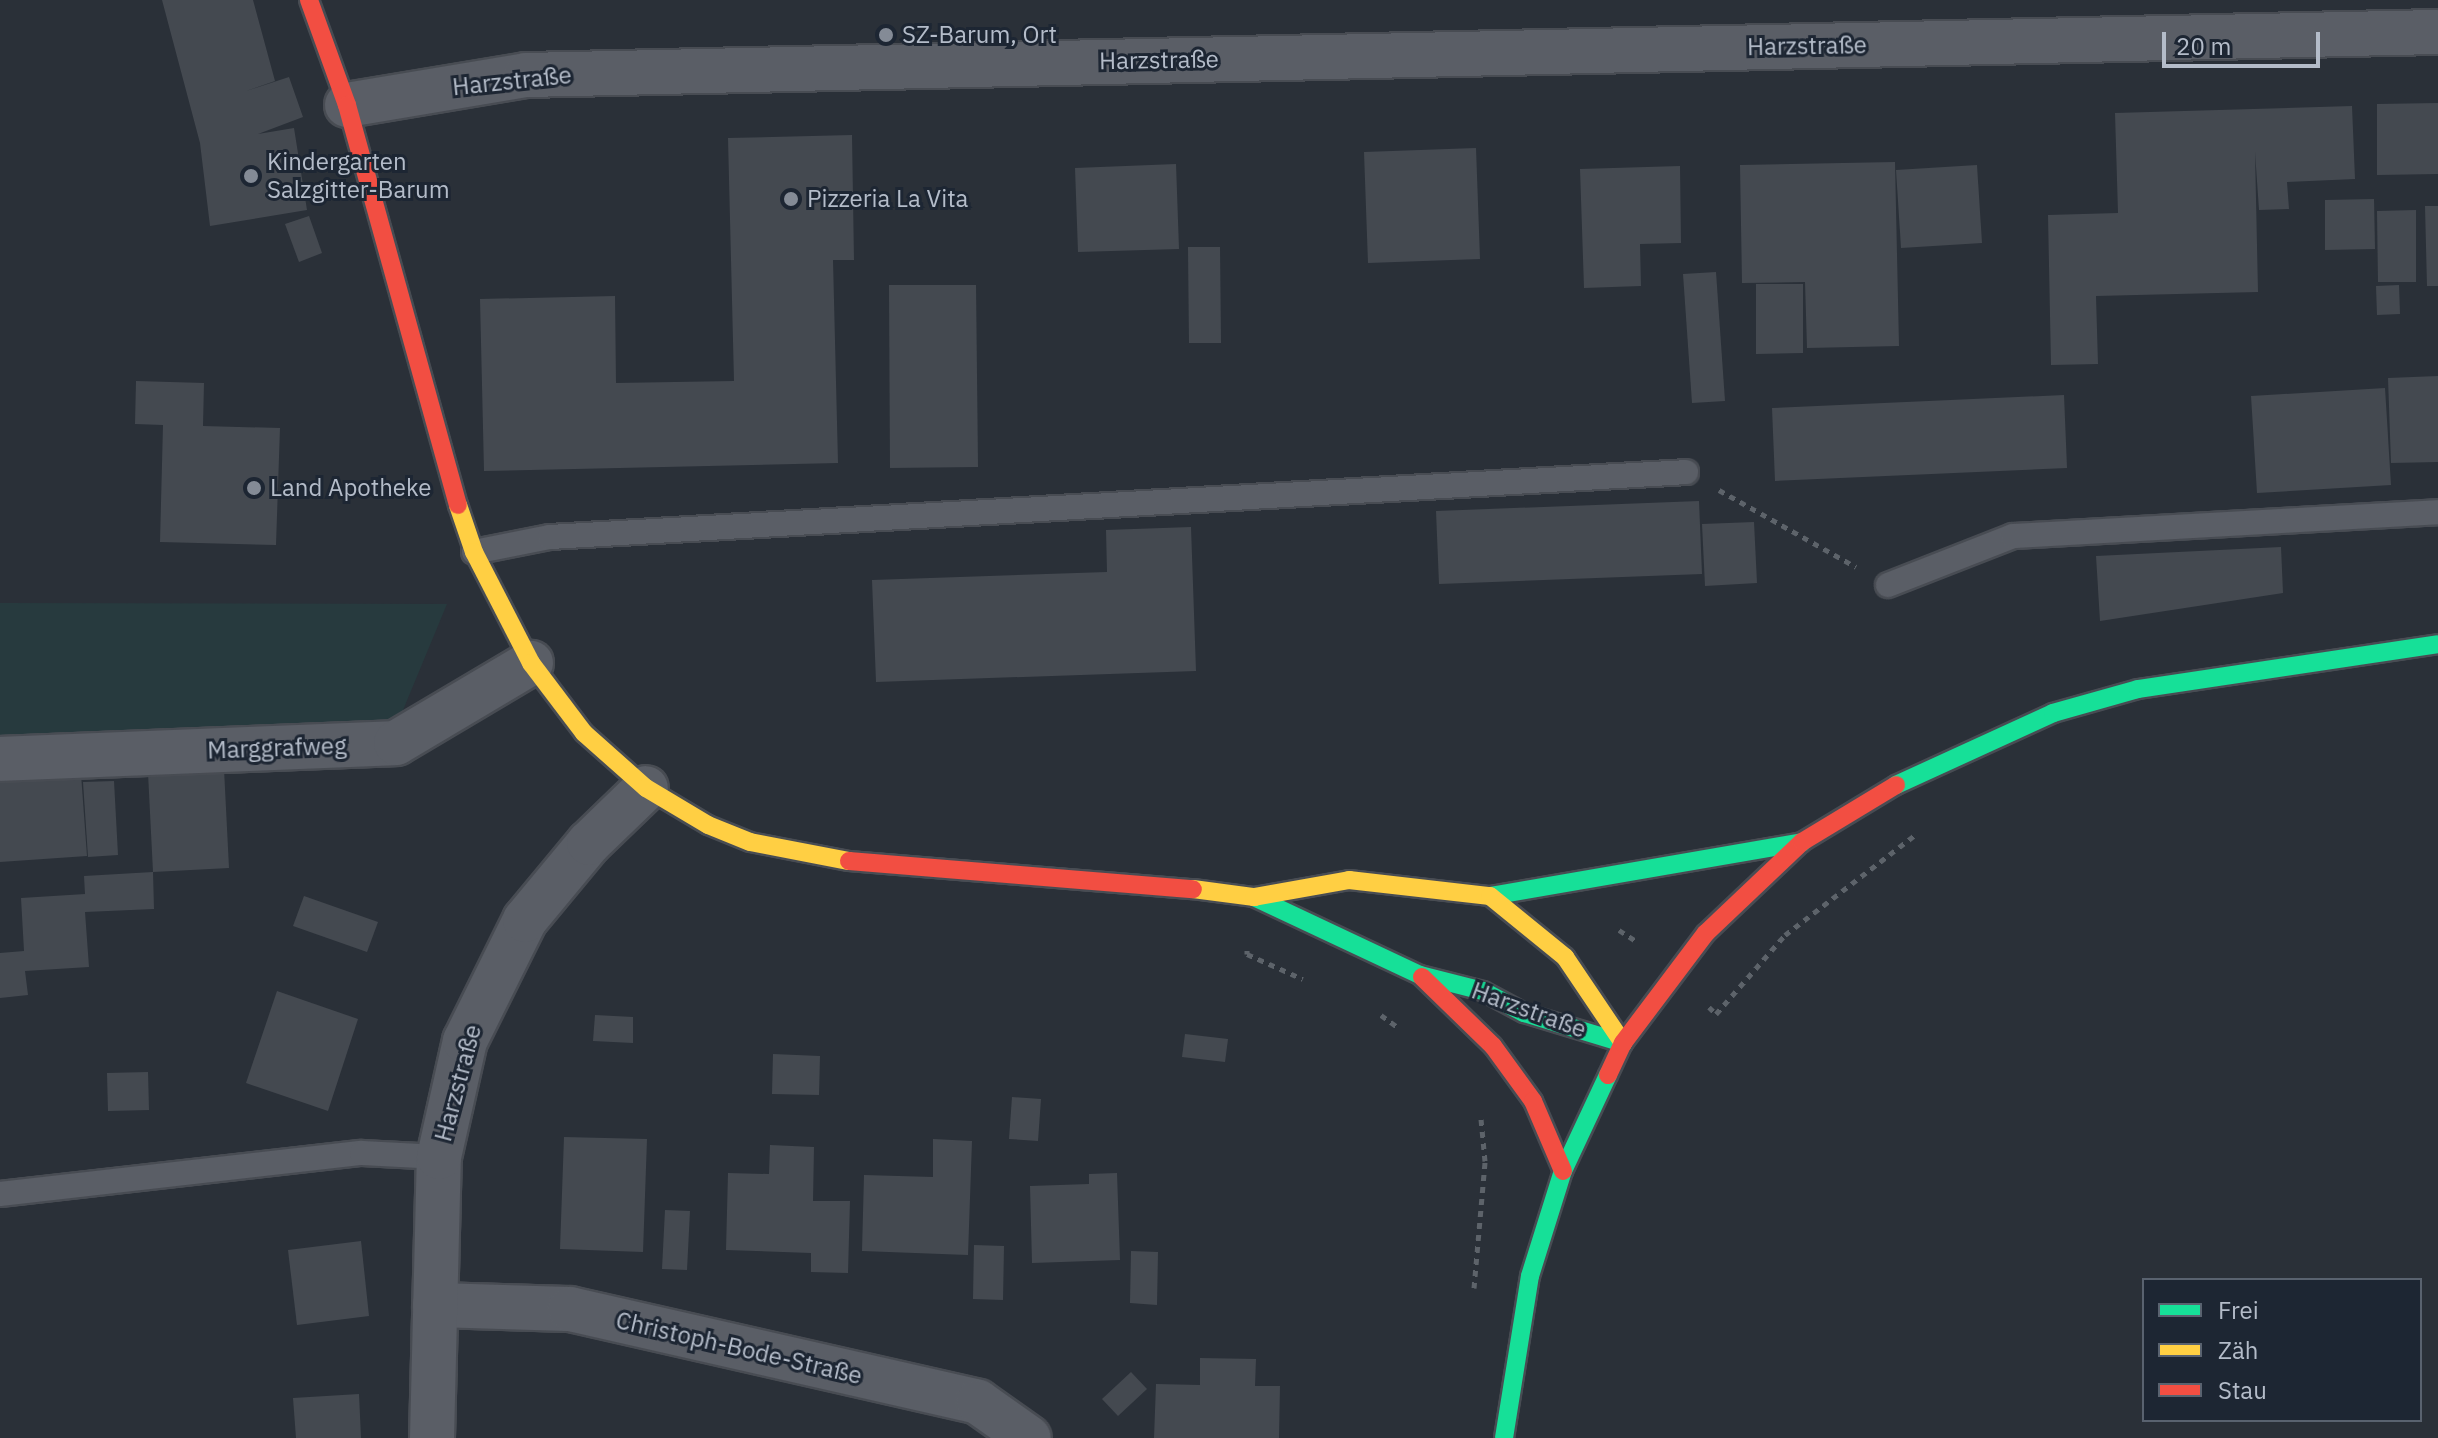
<!DOCTYPE html>
<html>
<head>
<meta charset="utf-8">
<style>
	body { margin:0 }
	#map { position:relative; width:2438px; height:1438px; overflow:hidden; background:#2a3038; font-family:"IBM Plex Sans",sans-serif }
	div>[style] { position:absolute }
	.green>* { inset:0; background:#273a3e }
	.building>* { inset:0; background:#444950 }
	.path>* { height:5px; margin-top:-2.5px; transform-origin:0; background:repeating-linear-gradient(90deg,#5d636a 0 6px,transparent 0 12px) }
	.roads { filter:drop-shadow(2px 0 #484c53) drop-shadow(-2px 0 #484c53) drop-shadow(0 2px #484c53) drop-shadow(0 -2px #484c53) }
	.lane>* { height:24px; margin:-12px; padding:0 12px; transform-origin:12px; border-radius:12px; background:#5a5e66 }
	.street>* { height:44px; margin:-22px; padding:0 22px; transform-origin:22px; border-radius:22px; background:#5a5e66 }
	.fast>* { height:18px; margin:-9px; padding:0 9px; transform-origin:9px; border-radius:9px; background:#16e098 }
	.slow>* { height:18px; margin:-9px; padding:0 9px; transform-origin:9px; border-radius:9px; background:#ffcf43 }
	.jam>* { height:18px; margin:-9px; padding:0 9px; transform-origin:9px; border-radius:9px; background:#f24e42 }
	.dots>* { width:22px; height:22px; translate:-50% -50%; box-sizing:border-box; border:4px solid #1d2633; border-radius:50% }
	span { translate:-50% -50%; white-space:nowrap; text-align:center; line-height:1.15; -webkit-text-stroke:6px #1d2633; paint-order:stroke }
	.poi-label { font-size:24px; color:#b4bcc9 }
	.left { translate:0 -50%; text-align:left }
	.street-label { font-size:24px; color:#b4bcc9 }
	.legend { position:absolute; left:2142px; top:1278px; width:280px; height:144px; box-sizing:border-box; background:#1d2633; border:2px solid #59626f; margin:0; padding:10px 14px; list-style:none; font-size:24px; color:#b4bcc9 }
	.legend li { display:flex; align-items:center; gap:16px; height:40px }
	.legend b { width:40px; border:2px solid #59626f }
	.scale { position:absolute; left:2162px; top:32px; width:158px; height:36px; box-sizing:border-box; border:4px solid #b4bcc9; border-top:0; padding-left:10px; font-size:24px; line-height:28px; white-space:nowrap; color:#b4bcc9; -webkit-text-stroke:6px #1d2633; paint-order:stroke }
</style>
</head>
<body>
<div id="map">
	<div class="green">
		<i style="clip-path:polygon(0 603px,447px 604px,396px 727px,0 739px)"></i>
	</div>
	<div class="building">
		<i style="clip-path:polygon(162px 0,253px 0,275px 81px,246px 91px,289px 77px,303px 117px,258px 134px,294px 128px,307px 210px,210px 226px,200px 143px)"></i>
		<i style="clip-path:polygon(2438px 103px,2438px 174px,2377px 175px,2377px 104px)"></i>
		<i style="clip-path:polygon(2352px 106px,2355px 179px,2287px 182px,2289px 209px,2259px 210px,2255px 152px,2258px 292px,2096px 296px,2098px 364px,2051px 365px,2048px 215px,2118px 213px,2115px 113px)"></i>
		<i style="clip-path:polygon(852px 135px,854px 260px,833px 260px,838px 463px,484px 471px,480px 299px,615px 296px,616px 383px,734px 381px,728px 138px)"></i>
		<i style="clip-path:polygon(1476px 148px,1480px 259px,1368px 263px,1364px 152px)"></i>
		<i style="clip-path:polygon(1895px 162px,1899px 346px,1807px 348px,1805px 282px,1742px 283px,1740px 165px)"></i>
		<i style="clip-path:polygon(1176px 164px,1179px 249px,1078px 252px,1075px 168px)"></i>
		<i style="clip-path:polygon(1977px 165px,1982px 243px,1901px 248px,1896px 170px)"></i>
		<i style="clip-path:polygon(1680px 166px,1681px 243px,1640px 244px,1641px 286px,1584px 288px,1580px 169px)"></i>
		<i style="clip-path:polygon(2374px 199px,2375px 249px,2325px 250px,2325px 200px)"></i>
		<i style="clip-path:polygon(2425px 206px,2438px 206px,2438px 286px,2427px 286px)"></i>
		<i style="clip-path:polygon(2416px 210px,2416px 282px,2378px 282px,2377px 211px)"></i>
		<i style="clip-path:polygon(309px 216px,322px 253px,299px 262px,285px 224px)"></i>
		<i style="clip-path:polygon(1188px 247px,1220px 247px,1221px 343px,1189px 343px)"></i>
		<i style="clip-path:polygon(1716px 272px,1725px 401px,1692px 403px,1683px 274px)"></i>
		<i style="clip-path:polygon(1756px 284px,1803px 284px,1803px 353px,1756px 354px)"></i>
		<i style="clip-path:polygon(889px 285px,976px 285px,978px 467px,890px 468px)"></i>
		<i style="clip-path:polygon(2399px 285px,2400px 314px,2377px 315px,2376px 286px)"></i>
		<i style="clip-path:polygon(2438px 376px,2438px 462px,2391px 463px,2388px 378px)"></i>
		<i style="clip-path:polygon(136px 381px,204px 383px,203px 426px,280px 428px,276px 545px,160px 542px,163px 425px,135px 424px)"></i>
		<i style="clip-path:polygon(2385px 388px,2391px 485px,2257px 493px,2251px 396px)"></i>
		<i style="clip-path:polygon(2064px 395px,2067px 468px,1775px 481px,1772px 408px)"></i>
		<i style="clip-path:polygon(1699px 501px,1702px 574px,1439px 584px,1436px 511px)"></i>
		<i style="clip-path:polygon(1754px 522px,1757px 583px,1705px 586px,1702px 524px)"></i>
		<i style="clip-path:polygon(1191px 527px,1196px 671px,876px 682px,872px 580px,1107px 572px,1106px 530px)"></i>
		<i style="clip-path:polygon(2281px 547px,2283px 593px,2100px 621px,2096px 556px)"></i>
		<i style="clip-path:polygon(224px 769px,229px 868px,153px 872px,148px 773px)"></i>
		<i style="clip-path:polygon(81px 774px,87px 856px,0 862px,0 779px)"></i>
		<i style="clip-path:polygon(114px 781px,118px 855px,88px 857px,83px 782px)"></i>
		<i style="clip-path:polygon(153px 872px,154px 909px,85px 912px,89px 967px,25px 971px,28px 995px,0 998px,0 953px,24px 951px,21px 898px,85px 894px,84px 876px)"></i>
		<i style="clip-path:polygon(304px 896px,378px 922px,367px 952px,293px 926px)"></i>
		<i style="clip-path:polygon(277px 991px,358px 1019px,328px 1111px,246px 1083px)"></i>
		<i style="clip-path:polygon(595px 1015px,633px 1017px,633px 1043px,593px 1041px)"></i>
		<i style="clip-path:polygon(1185px 1034px,1228px 1039px,1225px 1062px,1182px 1057px)"></i>
		<i style="clip-path:polygon(773px 1054px,820px 1056px,819px 1095px,772px 1094px)"></i>
		<i style="clip-path:polygon(148px 1072px,149px 1110px,108px 1111px,107px 1073px)"></i>
		<i style="clip-path:polygon(1012px 1097px,1041px 1099px,1038px 1141px,1009px 1139px)"></i>
		<i style="clip-path:polygon(564px 1137px,647px 1139px,643px 1252px,560px 1249px)"></i>
		<i style="clip-path:polygon(933px 1139px,972px 1141px,968px 1255px,862px 1251px,864px 1175px,933px 1177px)"></i>
		<i style="clip-path:polygon(770px 1145px,814px 1147px,813px 1201px,850px 1201px,848px 1273px,811px 1272px,811px 1253px,726px 1250px,728px 1173px,769px 1174px)"></i>
		<i style="clip-path:polygon(1117px 1173px,1120px 1260px,1032px 1263px,1030px 1186px,1089px 1184px,1089px 1174px)"></i>
		<i style="clip-path:polygon(665px 1210px,690px 1211px,687px 1270px,662px 1269px)"></i>
		<i style="clip-path:polygon(361px 1241px,369px 1316px,297px 1325px,288px 1250px)"></i>
		<i style="clip-path:polygon(974px 1245px,1004px 1246px,1003px 1300px,973px 1299px)"></i>
		<i style="clip-path:polygon(1131px 1251px,1158px 1252px,1157px 1305px,1130px 1303px)"></i>
		<i style="clip-path:polygon(1200px 1358px,1256px 1359px,1255px 1386px,1280px 1386px,1279px 1438px,1154px 1438px,1156px 1384px,1200px 1385px)"></i>
		<i style="clip-path:polygon(1131px 1372px,1147px 1389px,1118px 1416px,1102px 1399px)"></i>
		<i style="clip-path:polygon(359px 1394px,361px 1438px,296px 1438px,293px 1398px)"></i>
	</div>
	<div class="path">
		<i style="left:1719px;top:490px;width:157px;rotate:29.3deg"></i>
		<i style="left:1619px;top:930px;width:20px;rotate:33deg"></i>
		<i style="left:1247px;top:950px;width:4px;rotate:90deg"></i>
		<i style="left:1247px;top:954px;width:61px;rotate:24.1deg"></i>
		<i style="left:1709px;top:1007px;width:10px;rotate:45deg"></i>
		<i style="left:1716px;top:1014px;width:105px;rotate:-48.9deg"></i>
		<i style="left:1785px;top:935px;width:164px;rotate:-37.6deg"></i>
		<i style="left:1381px;top:1015px;width:22px;rotate:36deg"></i>
		<i style="left:1474px;top:1288px;width:127px;rotate:-85deg"></i>
		<i style="left:1485px;top:1161px;width:42px;rotate:-95.4deg"></i>
	</div>
	<div class="roads">
		<div class="lane">
			<i style="left:474px;top:552px;width:77px;rotate:-11.2deg"></i>
			<i style="left:550px;top:537px;width:1138px;rotate:-3.27deg"></i>
			<i style="left:1888px;top:585px;width:134px;rotate:-21.4deg"></i>
			<i style="left:2013px;top:536px;width:426px;rotate:-3.2deg"></i>
			<i style="left:0;top:1194px;width:364px;rotate:-6.5deg"></i>
			<i style="left:362px;top:1153px;width:77px;rotate:3deg"></i>
		</div>
		<div class="street">
			<i style="left:347px;top:105px;width:181px;rotate:-9.5deg"></i>
			<i style="left:526px;top:75px;width:1912px;rotate:-1.29deg"></i>
			<i style="left:0;top:759px;width:396px;rotate:-2.3deg"></i>
			<i style="left:396px;top:743px;width:157px;rotate:-30.7deg"></i>
			<i style="left:435px;top:1305px;width:135px;rotate:1.7deg"></i>
			<i style="left:570px;top:1309px;width:418px;rotate:12.8deg"></i>
			<i style="left:978px;top:1402px;width:62px;rotate:35.2deg"></i>
			<i style="left:432px;top:1438px;width:281px;rotate:-88.6deg"></i>
			<i style="left:439px;top:1157px;width:119px;rotate:-77.4deg"></i>
			<i style="left:465px;top:1041px;width:135px;rotate:-63.6deg"></i>
			<i style="left:525px;top:920px;width:100px;rotate:-50.3deg"></i>
			<i style="left:589px;top:843px;width:79px;rotate:-44deg"></i>
		</div>
		<div class="fast">
			<i style="left:1896px;top:785px;width:173px;rotate:-24.6deg"></i>
			<i style="left:2053px;top:713px;width:88px;rotate:-15.8deg"></i>
			<i style="left:2138px;top:689px;width:303px;rotate:-8.5deg"></i>
			<i style="left:1490px;top:896px;width:317px;rotate:-9.8deg"></i>
			<i style="left:1254px;top:897px;width:183px;rotate:25.2deg"></i>
			<i style="left:1420px;top:975px;width:65px;rotate:14.3deg"></i>
			<i style="left:1483px;top:991px;width:47px;rotate:28.2deg"></i>
			<i style="left:1524px;top:1013px;width:103px;rotate:16.9deg"></i>
			<i style="left:1504px;top:1438px;width:164px;rotate:-80.9deg"></i>
			<i style="left:1530px;top:1276px;width:110px;rotate:-72.6deg"></i>
			<i style="left:1563px;top:1171px;width:106px;rotate:-64.9deg"></i>
		</div>
		<div class="slow">
			<i style="left:458px;top:505px;width:50px;rotate:71.2deg"></i>
			<i style="left:474px;top:552px;width:125px;rotate:62.8deg"></i>
			<i style="left:531px;top:663px;width:88px;rotate:52.9deg"></i>
			<i style="left:584px;top:733px;width:83px;rotate:41.6deg"></i>
			<i style="left:646px;top:788px;width:72px;rotate:30.8deg"></i>
			<i style="left:708px;top:825px;width:45px;rotate:22deg"></i>
			<i style="left:750px;top:842px;width:101px;rotate:10.9deg"></i>
			<i style="left:1193px;top:889px;width:62px;rotate:7.5deg"></i>
			<i style="left:1254px;top:897px;width:97px;rotate:-10.1deg"></i>
			<i style="left:1349px;top:880px;width:142px;rotate:6.5deg"></i>
			<i style="left:1490px;top:896px;width:97px;rotate:39.1deg"></i>
			<i style="left:1565px;top:957px;width:104px;rotate:56deg"></i>
		</div>
		<div class="jam">
			<i style="left:309px;top:0;width:112px;rotate:70.1deg"></i>
			<i style="left:347px;top:105px;width:415px;rotate:74.5deg"></i>
			<i style="left:849px;top:861px;width:345px;rotate:4.7deg"></i>
			<i style="left:1422px;top:977px;width:99px;rotate:44.2deg"></i>
			<i style="left:1493px;top:1046px;width:68px;rotate:54deg"></i>
			<i style="left:1533px;top:1101px;width:76px;rotate:66.8deg"></i>
			<i style="left:1608px;top:1075px;width:35px;rotate:-65deg"></i>
			<i style="left:1623px;top:1043px;width:138px;rotate:-53deg"></i>
			<i style="left:1706px;top:933px;width:132px;rotate:-43.5deg"></i>
			<i style="left:1802px;top:842px;width:110px;rotate:-31.2deg"></i>
		</div>
	</div>
	<div class="dots">
		<i style="left:886px;top:35px;background:#848b96"></i>
		<i style="left:251px;top:176px;background:#848b96"></i>
		<i style="left:791px;top:199px;background:#848b96"></i>
		<i style="left:254px;top:488px;background:#848b96"></i>
	</div>
	<div class="poi-label">
		<span class="left" style="left:902px;top:35px">SZ-Barum, Ort</span>
		<span class="left" style="left:267px;top:176px">Kindergarten<br>Salzgitter-Barum</span>
		<span class="left" style="left:807px;top:199px">Pizzeria La Vita</span>
		<span class="left" style="left:270px;top:488px">Land Apotheke</span>
	</div>
	<div class="street-label">
		<span style="left:1807px;top:46px;rotate:-1deg">Harzstraße</span>
		<span style="left:1159px;top:60px;rotate:-1deg">Harzstraße</span>
		<span style="left:512px;top:81px;rotate:-6deg">Harzstraße</span>
		<span style="left:277px;top:748px;rotate:-2deg">Marggrafweg</span>
		<span style="left:1529px;top:1010px;rotate:20deg">Harzstraße</span>
		<span style="left:458px;top:1083px;rotate:-75deg">Harzstraße</span>
		<span style="left:739px;top:1348px;rotate:13deg">Christoph-Bode-Straße</span>
	</div>
	<ul class="legend">
	<li><b style="height:10px;background:#16e098"></b>Frei</li>
	<li><b style="height:10px;background:#ffcf43"></b>Zäh</li>
	<li><b style="height:10px;background:#f24e42"></b>Stau</li>
	</ul>
	<div class="scale">20 m</div>
</div>
</body>
</html>
